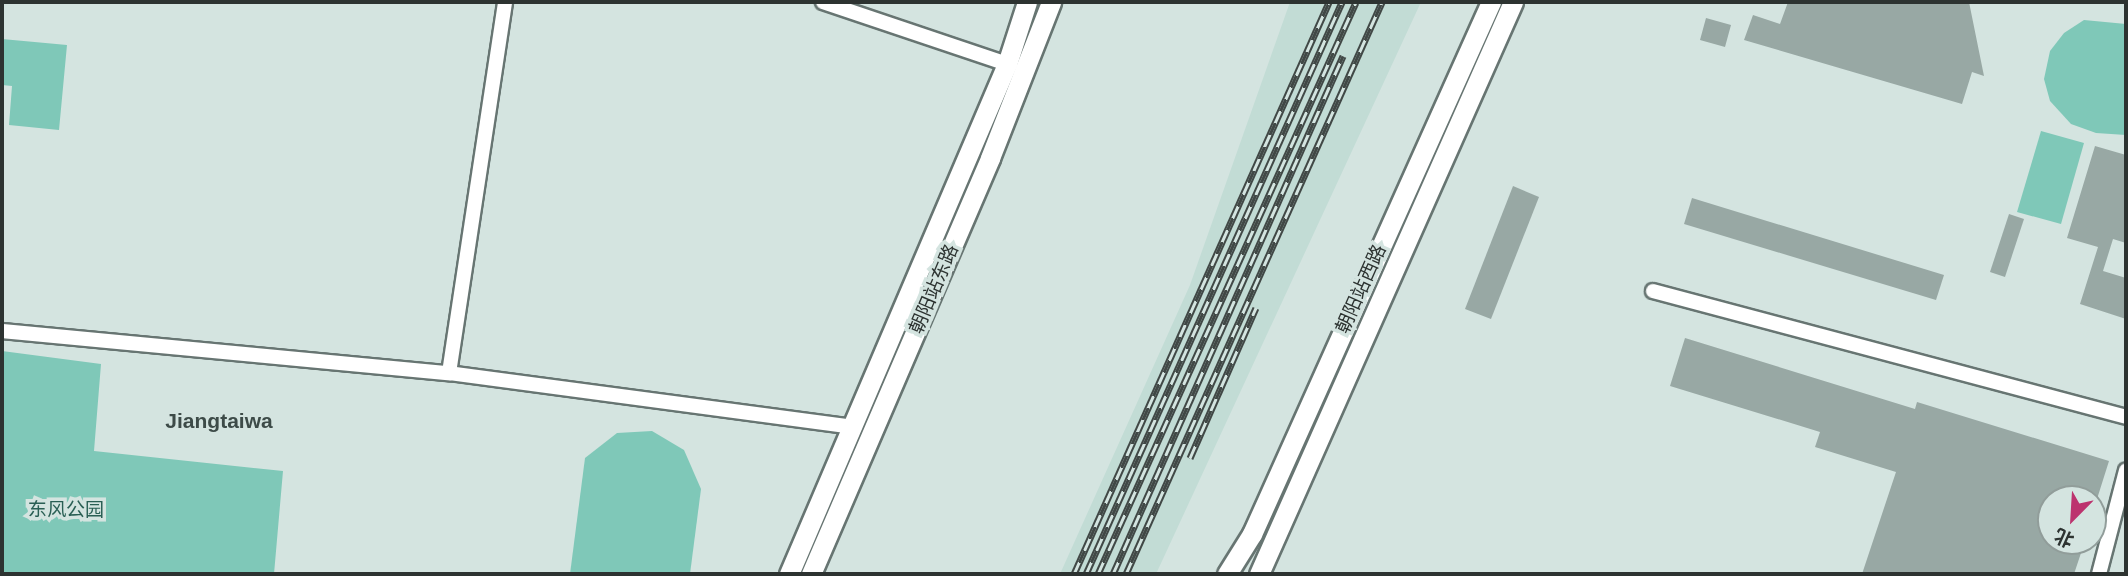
<!DOCTYPE html>
<html>
<head>
<meta charset="utf-8">
<style>
	body { margin:0 }
	#map { position:relative; width:2128px; height:576px; overflow:hidden; background:#d4e4e0; font-family:Helvetica,"Noto Sans SC",sans-serif }
	div>[style] { position:absolute }
	.built>* { inset:0; background:#c2dcd5 }
	.green>* { inset:0; background:#7fc8b8 }
	.building>* { inset:0; background:#98a8a4 }
	.roads { filter:drop-shadow(2px 0 #677572) drop-shadow(-2px 0 #677572) drop-shadow(0 2px #677572) drop-shadow(0 -2px #677572) }
	.minor>* { height:14px; margin:-7px; padding:0 7px; transform-origin:7px; border-radius:7px; background:#fff }
	.secondary>* { height:19px; margin:-9.5px; padding:0 9.5px; transform-origin:9.5px; border-radius:9.5px; background:#fff }
	.rail>* { height:7px; margin-top:-3.5px; transform-origin:0; background:repeating-linear-gradient(90deg,#d4e4e0 0 13px,#414846 0 26px); box-sizing:border-box; border-block:2px solid #414846 }
	span { translate:-50% -50%; white-space:nowrap; text-align:center; line-height:1.15; -webkit-text-stroke:7px #d4e4e0; paint-order:stroke }
	.street-label { font-size:19px; color:#2d3331 }
	.park-label { font-size:19px; color:#2a5f54 }
	.neighbourhood-label { font-size:21px; color:#3d4b48; font-weight:700 }
	.frame { position:absolute; inset:0; border:4px solid #2d3331; pointer-events:none }
	.north { position:absolute; left:2037px; top:485px; width:70px; height:70px; box-sizing:border-box; background:#d4e4e0; border:2px solid #919d9a; border-radius:50%; rotate:204deg; font-size:19px; font-weight:700; line-height:28px; text-align:center; color:#2d3331 }
	.north::after { content:''; display:block; margin:auto; width:24px; height:32px; background:#bc336e; clip-path:polygon(50% 0,100% 100%,50% 72%,0 100%) }
</style>
</head>
<body>
<div id="map">
	<div class="built">
		<i style="clip-path:polygon(1290px 2px,1421px 2px,1156px 574px,1060px 574px,1190px 285px)"></i>
	</div>
	<div class="green">
		<i style="clip-path:polygon(2084px 20px,2126px 24px,2126px 135px,2096px 133px,2071px 124px,2050px 101px,2044px 79px,2050px 51px,2064px 33px)"></i>
		<i style="clip-path:polygon(2px 39px,67px 45px,59px 130px,9px 125px,12px 86px,2px 85px)"></i>
		<i style="clip-path:polygon(2041px 131px,2084px 143px,2061px 224px,2017px 212px)"></i>
		<i style="clip-path:polygon(2px 351px,101px 364px,94px 451px,283px 471px,274px 574px,2px 574px)"></i>
		<i style="clip-path:polygon(652px 431px,684px 450px,701px 489px,690px 574px,570px 574px,585px 458px,617px 433px)"></i>
	</div>
	<div class="building">
		<i style="clip-path:polygon(1788px 2px,1969px 2px,1984px 76px,1972px 72px,1962px 104px,1744px 40px,1753px 15px,1780px 24px)"></i>
		<i style="clip-path:polygon(1706px 18px,1731px 25px,1725px 47px,1700px 40px)"></i>
		<i style="clip-path:polygon(2095px 146px,2126px 155px,2126px 243px,2113px 239px,2103px 271px,2126px 278px,2126px 319px,2080px 304px,2098px 247px,2067px 238px)"></i>
		<i style="clip-path:polygon(1513px 186px,1539px 197px,1491px 319px,1465px 309px)"></i>
		<i style="clip-path:polygon(1692px 198px,1944px 275px,1936px 300px,1684px 224px)"></i>
		<i style="clip-path:polygon(2009px 214px,2024px 219px,2005px 277px,1990px 272px)"></i>
		<i style="clip-path:polygon(1685px 338px,1915px 409px,1917px 402px,2109px 461px,2097px 499px,2051px 499px,2051px 541px,2085px 541px,2074px 574px,1862px 574px,1896px 472px,1815px 447px,1820px 432px,1670px 386px)"></i>
	</div>
	<div class="roads">
		<div class="minor">
			<i style="left:823px;top:2px;width:194px;rotate:18.6deg"></i>
			<i style="left:1653px;top:291px;width:489px;rotate:14.9deg"></i>
			<i style="left:2px;top:331px;width:449px;rotate:5.4deg"></i>
			<i style="left:449px;top:373px;width:407px;rotate:7.6deg"></i>
			<i style="left:449px;top:373px;width:375px;rotate:-81.4deg"></i>
			<i style="left:2099px;top:574px;width:107px;rotate:-75.4deg"></i>
		</div>
		<div class="secondary">
			<i style="left:789px;top:574px;width:555px;rotate:-66.86deg"></i>
			<i style="left:1007px;top:64px;width:65px;rotate:-72.1deg"></i>
			<i style="left:811px;top:574px;width:453px;rotate:-66.7deg"></i>
			<i style="left:990px;top:158px;width:168px;rotate:-68.6deg"></i>
			<i style="left:1227px;top:574px;width:47px;rotate:-58deg"></i>
			<i style="left:1252px;top:534px;width:583px;rotate:-65.81deg"></i>
			<i style="left:1259px;top:574px;width:626px;rotate:-66.06deg"></i>
		</div>
	</div>
	<div class="rail">
		<i style="left:1190px;top:458px;width:164px;rotate:-66.3deg"></i>
		<i style="left:1074px;top:574px;width:626px;rotate:-65.97deg"></i>
		<i style="left:1086px;top:574px;width:627px;rotate:-65.89deg"></i>
		<i style="left:1098px;top:574px;width:627px;rotate:-65.72deg"></i>
		<i style="left:1113px;top:574px;width:567px;rotate:-66.06deg"></i>
		<i style="left:1126px;top:574px;width:627px;rotate:-65.89deg"></i>
	</div>
	<div class="street-label">
		<span style="left:934px;top:289px;rotate:-67deg">朝阳站东路</span>
		<span style="left:1361px;top:289px;rotate:-66deg">朝阳站西路</span>
	</div>
	<div class="park-label">
		<span style="left:66px;top:510px">东风公园</span>
	</div>
	<div class="neighbourhood-label">
		<span style="left:219px;top:421px">Jiangtaiwa</span>
	</div>
	<div class="frame"></div>
	<div class="north">北</div>
</div>
</body>
</html>
